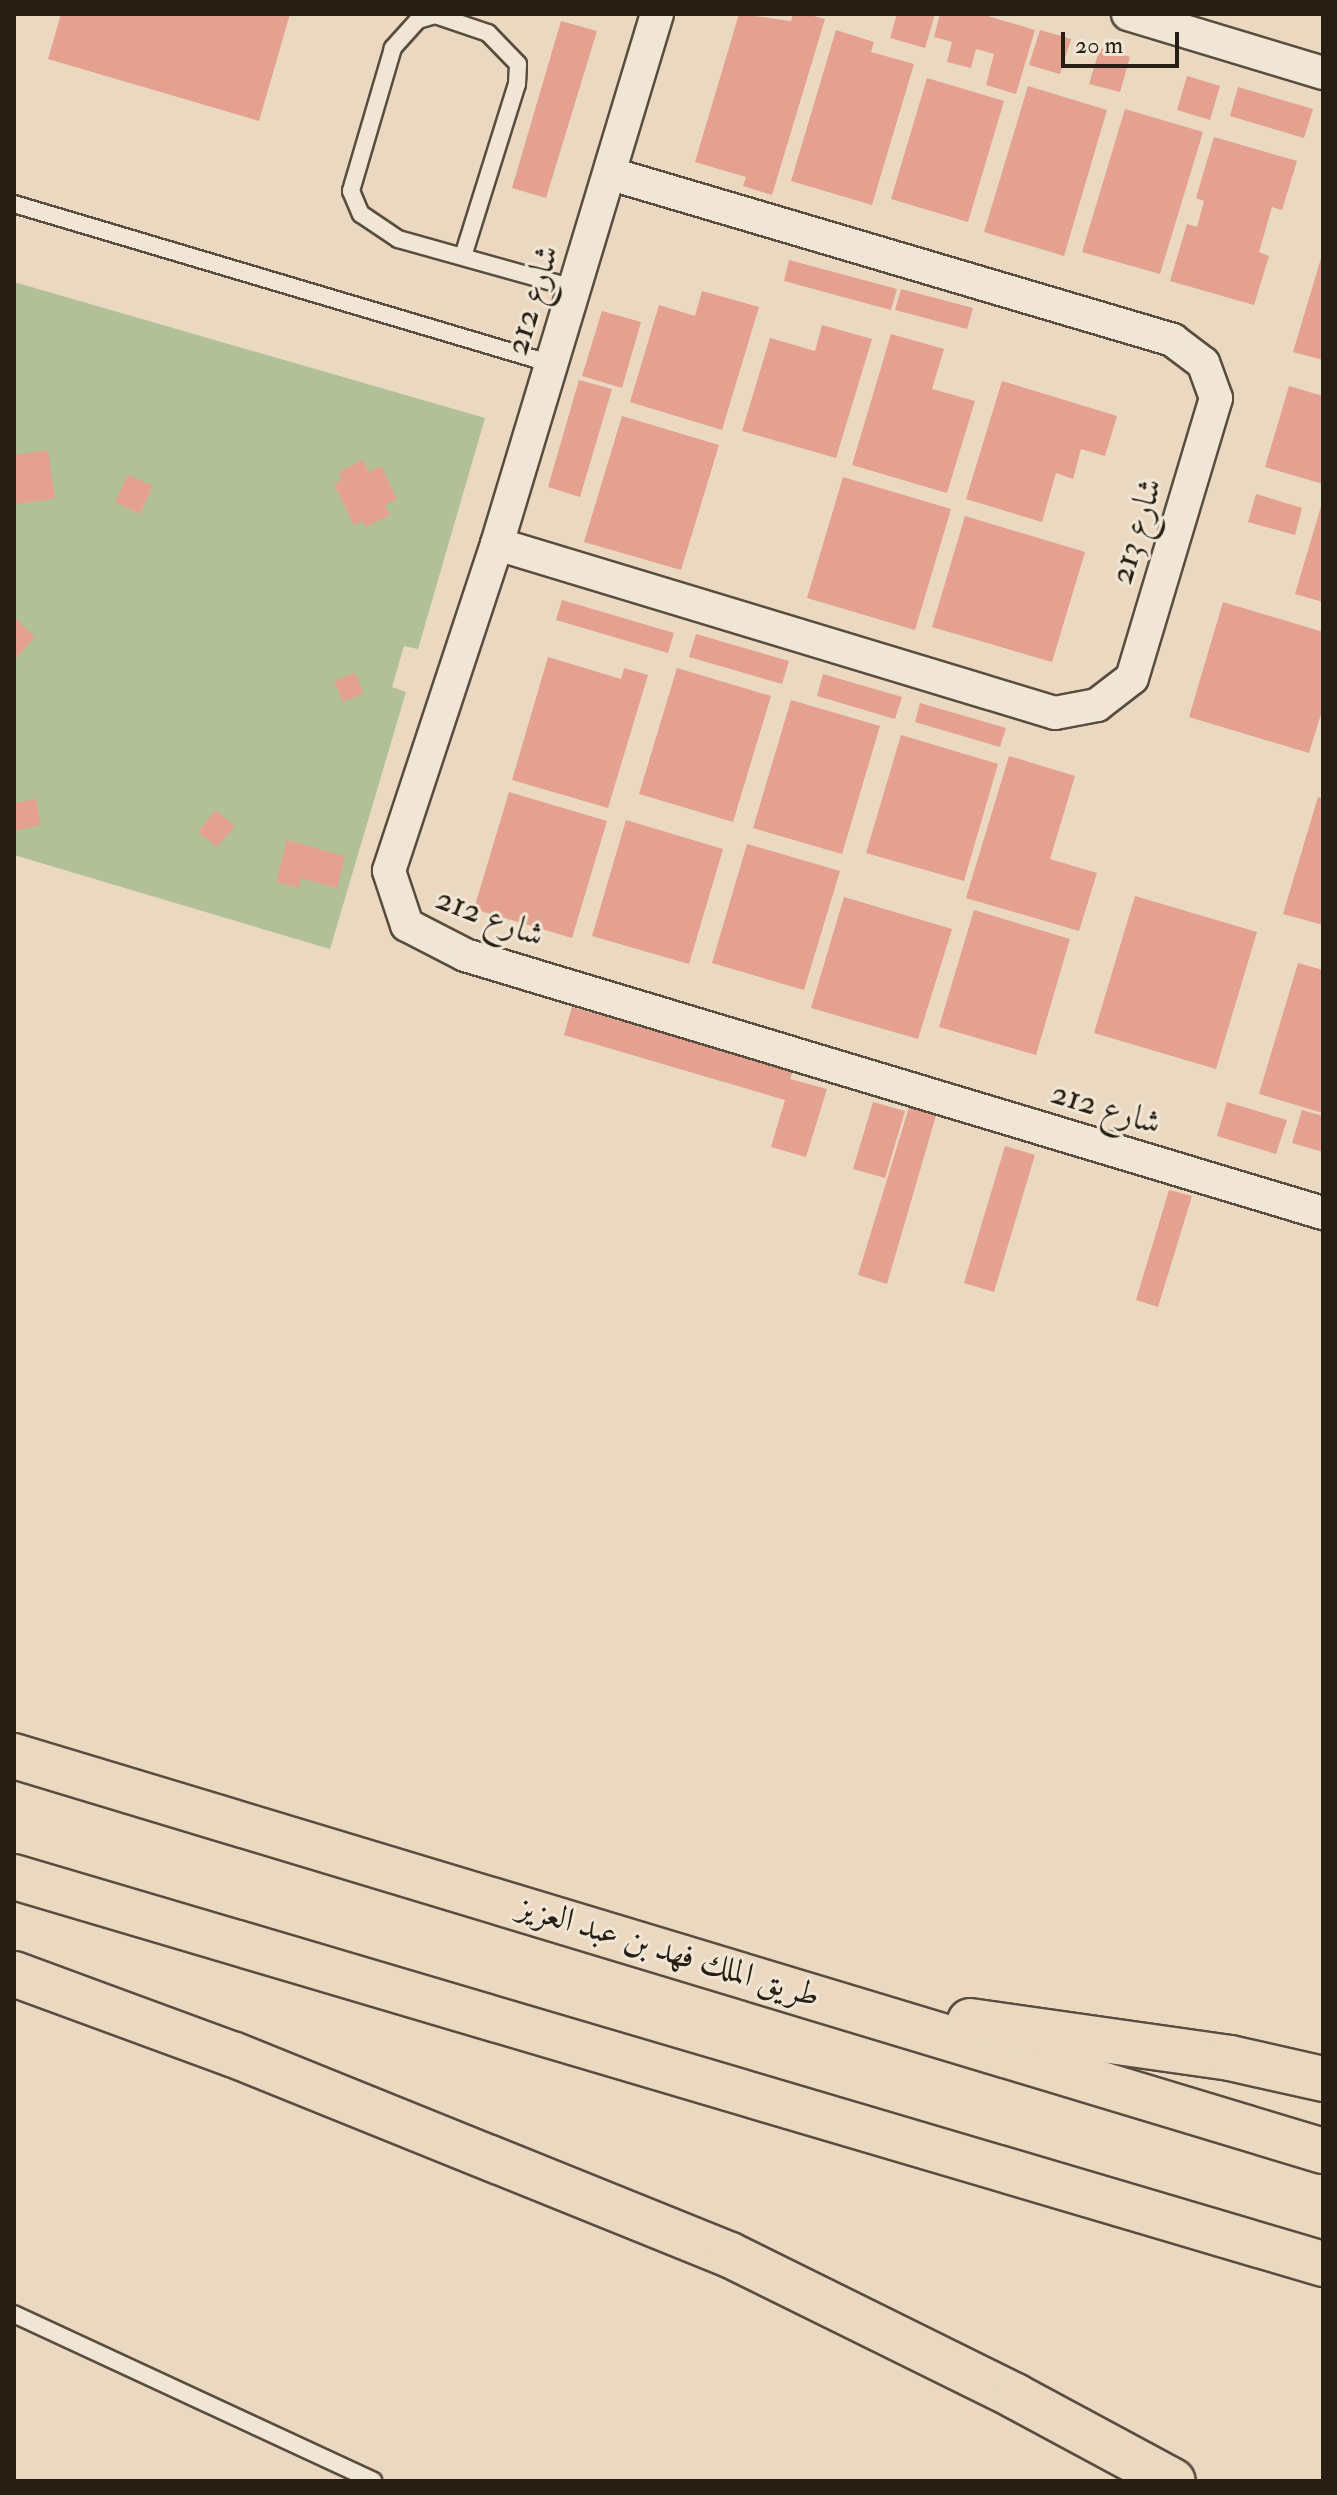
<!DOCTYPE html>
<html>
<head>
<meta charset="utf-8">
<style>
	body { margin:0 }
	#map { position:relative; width:1337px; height:2495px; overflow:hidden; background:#ead8c0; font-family:"IM FELL Double Pica",Amiri,serif }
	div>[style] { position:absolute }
	.green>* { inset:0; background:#b1c097 }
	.building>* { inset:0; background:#e4a190 }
	.roads { filter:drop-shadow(2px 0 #584d3f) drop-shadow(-2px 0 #584d3f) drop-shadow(0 2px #584d3f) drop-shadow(0 -2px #584d3f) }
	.service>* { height:16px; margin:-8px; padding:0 8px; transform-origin:8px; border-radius:8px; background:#f1e6d6 }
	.minor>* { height:32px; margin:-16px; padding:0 16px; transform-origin:16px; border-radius:16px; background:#f1e6d6 }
	.motorway>* { height:44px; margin:-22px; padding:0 22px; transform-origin:22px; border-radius:22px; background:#ead8c0 }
	span { translate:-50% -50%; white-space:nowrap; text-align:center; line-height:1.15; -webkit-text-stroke:6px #f1e6d6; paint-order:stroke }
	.street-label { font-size:34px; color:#281f14 }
	.frame { position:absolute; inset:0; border:16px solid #281f14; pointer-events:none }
	.scale { position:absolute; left:1061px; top:32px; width:118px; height:36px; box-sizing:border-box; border:4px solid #281f14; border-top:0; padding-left:10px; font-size:24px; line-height:28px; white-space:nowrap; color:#281f14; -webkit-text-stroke:6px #f1e6d6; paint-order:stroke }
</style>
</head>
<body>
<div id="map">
	<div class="green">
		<i style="clip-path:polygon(14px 282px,485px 418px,418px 649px,404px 646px,392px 687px,406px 692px,330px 949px,14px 855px)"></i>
	</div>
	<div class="building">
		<i style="clip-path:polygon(61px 14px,290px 14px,259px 121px,48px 59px)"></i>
		<i style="clip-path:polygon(739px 14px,791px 21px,793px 14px,806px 14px,825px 19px,772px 195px,743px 186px,746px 177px,695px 162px)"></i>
		<i style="clip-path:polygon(897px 14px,935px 14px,925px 48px,890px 38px)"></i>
		<i style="clip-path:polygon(940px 14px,981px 14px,1035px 30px,1016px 94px,986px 85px,994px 54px,976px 49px,971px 68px,947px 62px,952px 42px,934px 37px)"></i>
		<i style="clip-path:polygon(561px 21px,597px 31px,546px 198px,512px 188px)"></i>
		<i style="clip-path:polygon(836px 30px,874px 42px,871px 52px,914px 64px,872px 205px,791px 181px)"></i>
		<i style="clip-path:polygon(1040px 30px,1071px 39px,1060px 74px,1029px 65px)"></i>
		<i style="clip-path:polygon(1100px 48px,1130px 57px,1120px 92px,1089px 84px)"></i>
		<i style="clip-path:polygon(1187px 76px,1220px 86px,1210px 120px,1177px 110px)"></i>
		<i style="clip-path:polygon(927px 78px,1004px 101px,968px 222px,891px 199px)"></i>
		<i style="clip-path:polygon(1028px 86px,1107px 110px,1064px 256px,984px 232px)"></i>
		<i style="clip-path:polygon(1238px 87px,1313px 109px,1304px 138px,1230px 116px)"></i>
		<i style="clip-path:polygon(1125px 109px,1203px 132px,1160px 274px,1082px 252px)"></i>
		<i style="clip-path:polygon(1214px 137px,1297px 161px,1282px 210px,1272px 207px,1259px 252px,1269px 256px,1254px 305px,1170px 281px,1187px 224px,1197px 227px,1204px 201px,1196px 198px)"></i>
		<i style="clip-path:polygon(1322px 255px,1323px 255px,1323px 360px,1293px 352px)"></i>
		<i style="clip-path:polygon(789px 260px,897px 289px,891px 310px,784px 281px)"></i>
		<i style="clip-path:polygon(901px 289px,973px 308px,967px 329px,895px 310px)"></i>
		<i style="clip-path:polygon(702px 291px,759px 307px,722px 430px,630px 402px,659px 305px,695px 316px)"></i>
		<i style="clip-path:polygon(602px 311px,641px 322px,622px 388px,582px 376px)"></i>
		<i style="clip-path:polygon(822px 325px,872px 339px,836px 458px,742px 431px,770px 338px,815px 351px)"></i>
		<i style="clip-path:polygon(891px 334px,944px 349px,932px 389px,975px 401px,947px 493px,852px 465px)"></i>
		<i style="clip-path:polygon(579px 380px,612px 389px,580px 497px,548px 487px)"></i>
		<i style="clip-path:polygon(1002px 381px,1117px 416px,1105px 456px,1081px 449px,1073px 479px,1056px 473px,1042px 522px,966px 499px)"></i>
		<i style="clip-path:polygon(1289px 386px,1323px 396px,1323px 484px,1265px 467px)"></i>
		<i style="clip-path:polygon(622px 416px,719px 445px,681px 570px,584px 542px)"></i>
		<i style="clip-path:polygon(48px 450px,55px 499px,15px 504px,14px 455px)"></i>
		<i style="clip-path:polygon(362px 460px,369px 472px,381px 466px,397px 499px,385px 505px,390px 515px,366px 527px,363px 521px,354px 525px,334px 484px,342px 480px,339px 472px)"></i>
		<i style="clip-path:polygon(128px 475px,153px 486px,140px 514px,115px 502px)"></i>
		<i style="clip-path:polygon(843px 477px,951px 509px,915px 630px,807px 598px)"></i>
		<i style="clip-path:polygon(1256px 494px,1302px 508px,1295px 535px,1248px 522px)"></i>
		<i style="clip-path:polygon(1322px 503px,1323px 503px,1323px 602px,1295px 594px)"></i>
		<i style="clip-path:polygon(965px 516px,1085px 552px,1052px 662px,932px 627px)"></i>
		<i style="clip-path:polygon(562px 600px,674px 633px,668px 653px,556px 620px)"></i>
		<i style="clip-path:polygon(1223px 602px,1323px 632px,1323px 708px,1309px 753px,1189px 717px)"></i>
		<i style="clip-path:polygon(14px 617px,35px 637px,14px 660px)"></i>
		<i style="clip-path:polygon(696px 634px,789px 661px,782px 684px,689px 657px)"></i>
		<i style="clip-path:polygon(548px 657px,621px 679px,624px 668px,648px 675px,608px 808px,512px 780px)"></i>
		<i style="clip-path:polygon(677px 668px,771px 696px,733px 822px,639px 794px)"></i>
		<i style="clip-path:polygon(355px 673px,364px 693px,343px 702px,334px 681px)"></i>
		<i style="clip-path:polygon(823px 674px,902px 697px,895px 719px,817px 696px)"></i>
		<i style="clip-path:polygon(791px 700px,880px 726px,842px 854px,753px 828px)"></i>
		<i style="clip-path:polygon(920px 703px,1006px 728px,1000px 747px,915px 722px)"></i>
		<i style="clip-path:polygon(901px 735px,998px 764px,964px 881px,866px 853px)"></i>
		<i style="clip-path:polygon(1009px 756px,1075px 776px,1050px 859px,1097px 873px,1079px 931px,966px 898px)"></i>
		<i style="clip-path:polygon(509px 792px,607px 821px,572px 938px,474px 909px)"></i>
		<i style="clip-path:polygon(1318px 797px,1323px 799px,1323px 925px,1283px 914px)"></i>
		<i style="clip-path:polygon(36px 799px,41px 825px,14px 831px,14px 803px)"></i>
		<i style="clip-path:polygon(216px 810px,235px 826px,217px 847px,198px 832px)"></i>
		<i style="clip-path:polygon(626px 820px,723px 849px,689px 964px,592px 936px)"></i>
		<i style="clip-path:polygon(287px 840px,345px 856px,337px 888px,301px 878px,298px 888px,276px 882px)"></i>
		<i style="clip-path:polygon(747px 844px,840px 871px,804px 990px,712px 963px)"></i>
		<i style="clip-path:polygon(1135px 896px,1257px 932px,1216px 1069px,1094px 1033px)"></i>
		<i style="clip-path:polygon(844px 897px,952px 929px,918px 1039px,811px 1008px)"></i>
		<i style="clip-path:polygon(974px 910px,1070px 939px,1036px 1055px,939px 1027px)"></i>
		<i style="clip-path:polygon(1298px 963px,1323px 970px,1323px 1113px,1259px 1094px)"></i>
		<i style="clip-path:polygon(572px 1007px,793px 1071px,790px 1079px,827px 1089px,806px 1157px,771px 1147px,785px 1100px,564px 1035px)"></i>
		<i style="clip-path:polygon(873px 1102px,905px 1111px,885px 1178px,853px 1169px)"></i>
		<i style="clip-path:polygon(1227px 1102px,1287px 1120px,1276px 1154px,1217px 1136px)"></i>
		<i style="clip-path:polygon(910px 1104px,937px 1112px,887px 1284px,858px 1275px)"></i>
		<i style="clip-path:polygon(1302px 1110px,1323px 1116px,1323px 1152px,1292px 1143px)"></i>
		<i style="clip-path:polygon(1005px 1146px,1035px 1155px,994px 1292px,964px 1283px)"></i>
		<i style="clip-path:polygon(1169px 1190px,1192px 1196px,1158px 1307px,1136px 1300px)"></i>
	</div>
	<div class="roads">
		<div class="service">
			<i style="left:14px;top:204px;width:561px;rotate:16.56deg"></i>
			<i style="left:464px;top:253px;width:177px;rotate:-72.6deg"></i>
			<i style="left:517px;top:84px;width:20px;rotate:-87deg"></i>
			<i style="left:518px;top:64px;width:43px;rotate:-134.1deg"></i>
			<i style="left:488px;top:33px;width:56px;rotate:-161.2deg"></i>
			<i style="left:435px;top:15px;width:18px;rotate:164deg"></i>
			<i style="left:418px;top:20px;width:38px;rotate:132deg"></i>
			<i style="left:393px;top:48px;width:149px;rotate:106.4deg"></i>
			<i style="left:351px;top:191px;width:25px;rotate:67deg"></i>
			<i style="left:361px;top:214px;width:45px;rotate:34deg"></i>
			<i style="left:398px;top:239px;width:183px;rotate:15.6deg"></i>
			<i style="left:14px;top:2314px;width:396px;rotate:24.9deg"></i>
		</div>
		<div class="minor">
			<i style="left:657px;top:14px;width:554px;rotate:106.8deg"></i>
			<i style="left:497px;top:544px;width:344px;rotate:108.3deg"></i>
			<i style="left:389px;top:871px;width:57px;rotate:71.6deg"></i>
			<i style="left:407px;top:925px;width:65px;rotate:27.3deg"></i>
			<i style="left:465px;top:955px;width:896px;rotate:16.74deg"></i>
			<i style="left:1128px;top:14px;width:204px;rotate:16.8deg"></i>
			<i style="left:497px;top:544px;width:583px;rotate:16.85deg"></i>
			<i style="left:1055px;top:713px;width:43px;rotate:-10.8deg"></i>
			<i style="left:1097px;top:705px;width:44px;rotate:-37.6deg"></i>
			<i style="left:1132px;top:678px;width:292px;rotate:-73.3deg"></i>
			<i style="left:1216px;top:398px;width:37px;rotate:-110deg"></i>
			<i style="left:1203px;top:363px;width:38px;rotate:-143deg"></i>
			<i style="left:1173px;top:340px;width:586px;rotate:-163.54deg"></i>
		</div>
		<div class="motorway">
			<i style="left:14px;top:1756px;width:1367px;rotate:16.79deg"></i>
			<i style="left:14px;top:1877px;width:1365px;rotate:16.47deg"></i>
			<i style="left:14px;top:1974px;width:232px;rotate:20.2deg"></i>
			<i style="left:232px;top:2054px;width:537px;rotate:21.98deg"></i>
			<i style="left:730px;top:2255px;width:318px;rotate:26.3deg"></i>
			<i style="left:1015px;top:2396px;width:179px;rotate:28.3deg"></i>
			<i style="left:970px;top:2021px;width:263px;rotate:8.1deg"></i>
			<i style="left:1230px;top:2058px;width:95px;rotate:12.7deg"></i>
		</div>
	</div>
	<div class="street-label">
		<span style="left:532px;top:300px;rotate:-73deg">شارع 212</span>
		<span style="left:1136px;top:531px;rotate:-73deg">شارع 213</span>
		<span style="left:490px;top:917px;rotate:21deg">شارع 212</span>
		<span style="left:1106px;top:1108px;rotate:17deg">شارع 212</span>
		<span style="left:669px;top:1951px;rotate:17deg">طريق الملك فهد بن عبد العزيز</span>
	</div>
	<div class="frame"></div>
	<div class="scale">20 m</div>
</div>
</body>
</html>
